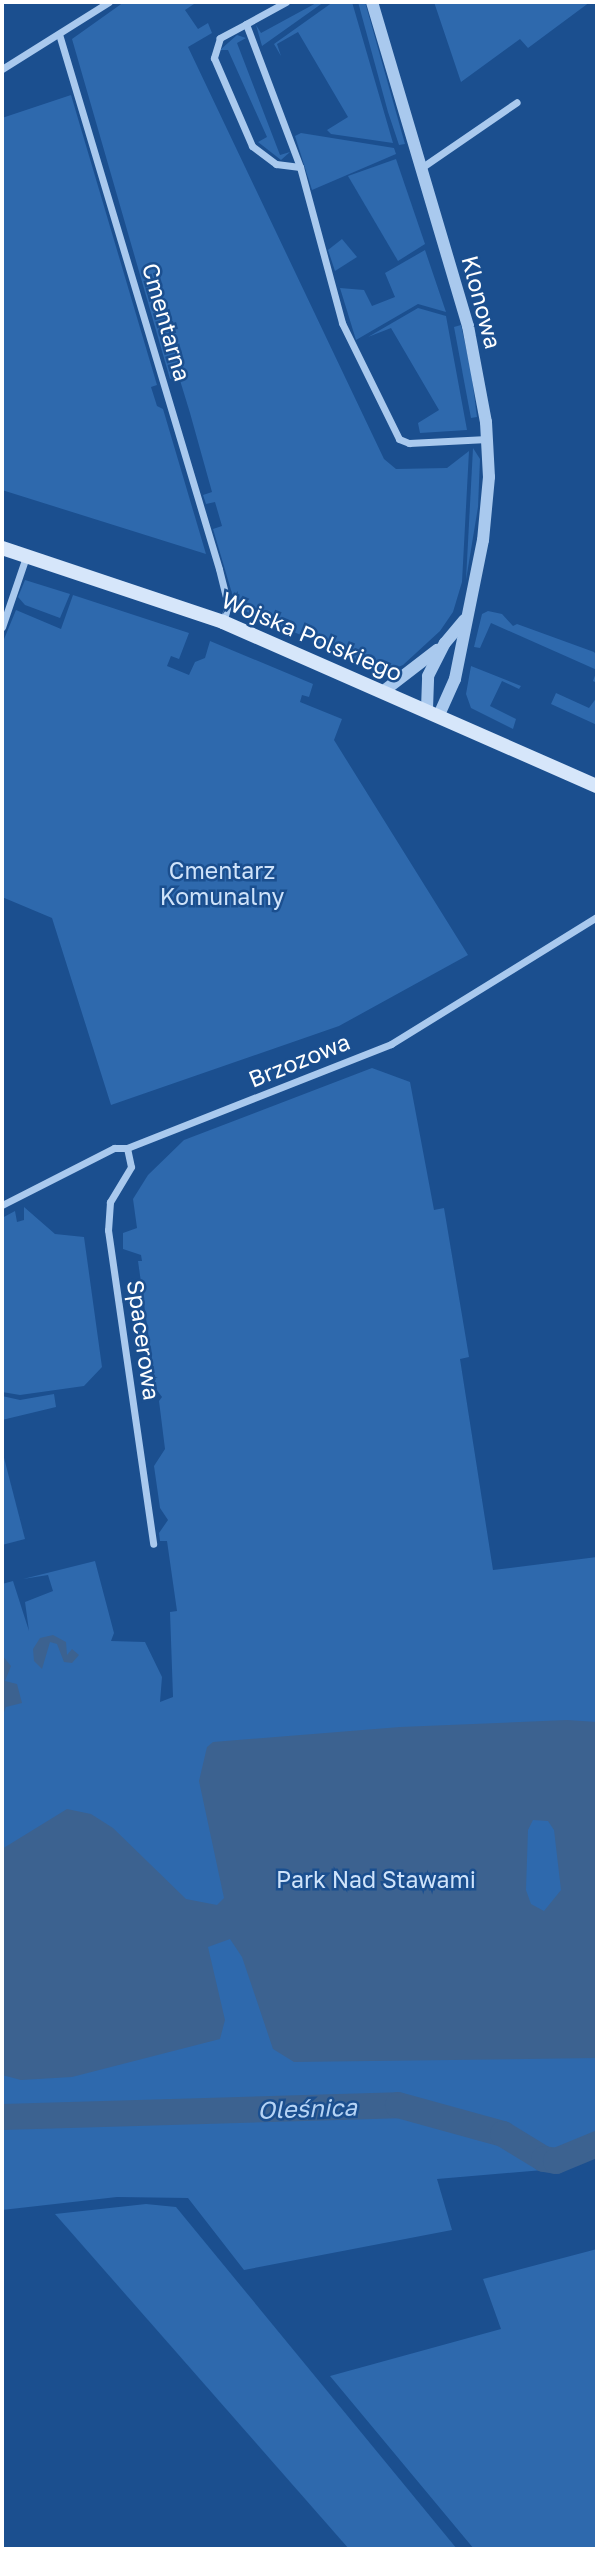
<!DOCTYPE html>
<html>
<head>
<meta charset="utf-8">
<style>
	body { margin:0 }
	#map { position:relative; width:599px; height:2551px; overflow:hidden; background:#1b4f8f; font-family:"Golos Text",sans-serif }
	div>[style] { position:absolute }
	.green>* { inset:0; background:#2e69ad }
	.water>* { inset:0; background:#3c6290 }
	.river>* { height:26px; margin:-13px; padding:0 13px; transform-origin:13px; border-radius:13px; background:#3c6290 }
	.minor>* { height:7px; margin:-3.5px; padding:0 3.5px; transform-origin:3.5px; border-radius:3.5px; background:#a9c9ee }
	.tertiary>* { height:12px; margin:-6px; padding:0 6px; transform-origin:6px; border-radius:6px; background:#a9c9ee }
	.secondary>* { height:14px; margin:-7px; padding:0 7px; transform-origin:7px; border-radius:7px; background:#d6e6fa }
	span { translate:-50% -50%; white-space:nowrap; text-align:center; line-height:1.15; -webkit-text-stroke:5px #1b4f8f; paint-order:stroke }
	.street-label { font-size:23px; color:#fff }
	.park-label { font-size:23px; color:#cfe3fa }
	.water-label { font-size:24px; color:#b5d3f5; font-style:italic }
	.frame { position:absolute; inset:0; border:4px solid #fff; pointer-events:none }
</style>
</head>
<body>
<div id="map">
	<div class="green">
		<i style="clip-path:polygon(124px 2px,197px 2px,185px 10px,198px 29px,208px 23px,212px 33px,188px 47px,384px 459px,396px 469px,447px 468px,469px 451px,462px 582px,453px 612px,440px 631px,403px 665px,386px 672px,236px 607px,213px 529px,222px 526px,215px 502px,206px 504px,203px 495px,212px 492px,190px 413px,179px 377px,170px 379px,72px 39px)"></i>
		<i style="clip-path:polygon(318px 2px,324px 2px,262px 46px,256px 25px,261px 33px)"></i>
		<i style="clip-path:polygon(333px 2px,352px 2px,393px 143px,331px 134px,327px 130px,348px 117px,298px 32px,277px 44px,281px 56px,274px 44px)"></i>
		<i style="clip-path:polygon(358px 2px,365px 2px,405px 144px,399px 145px,388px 112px)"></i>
		<i style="clip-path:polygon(434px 2px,590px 2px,528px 48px,520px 39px,461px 82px)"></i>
		<i style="clip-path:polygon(237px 35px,246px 38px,237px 43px,280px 155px,290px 152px,281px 160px,258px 142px,267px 137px,228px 50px,220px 50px)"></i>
		<i style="clip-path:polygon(71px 95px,157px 385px,151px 387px,157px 406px,163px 409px,206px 554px,2px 490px,2px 118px)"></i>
		<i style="clip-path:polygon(301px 133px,394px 148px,396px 154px,312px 190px,295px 136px)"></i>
		<i style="clip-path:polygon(396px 159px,425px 244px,398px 261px,348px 176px)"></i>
		<i style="clip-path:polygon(342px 239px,357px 257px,335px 271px,328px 250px)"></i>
		<i style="clip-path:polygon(425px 250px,446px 312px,418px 304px,356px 340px,340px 288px,364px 290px,372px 306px,395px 297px,385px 273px)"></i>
		<i style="clip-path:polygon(418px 308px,446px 316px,467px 430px,420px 433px,418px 423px,439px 410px,391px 328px,368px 337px)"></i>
		<i style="clip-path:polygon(461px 325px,471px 371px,477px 417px,471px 418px,454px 327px)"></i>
		<i style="clip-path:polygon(473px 448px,480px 459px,478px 507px,466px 580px)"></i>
		<i style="clip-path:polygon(25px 580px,70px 594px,60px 618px,25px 605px,18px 597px)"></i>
		<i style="clip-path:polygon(73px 595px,189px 633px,179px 659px,171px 656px,167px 666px,189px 675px,195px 662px,205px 658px,210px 641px,313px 684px,309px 697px,302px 695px,300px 702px,342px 719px,334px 740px,468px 955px,339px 1026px,111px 1105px,52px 918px,2px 897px,2px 644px,16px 610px,61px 629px)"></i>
		<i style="clip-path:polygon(488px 611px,502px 614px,513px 626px,517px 624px,594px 652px,597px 656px,597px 683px,593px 681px,597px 670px,491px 623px,480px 648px,474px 647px,482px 614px)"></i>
		<i style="clip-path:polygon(471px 666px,521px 686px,519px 689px,502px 681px,490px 706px,516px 719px,513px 729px,471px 708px,466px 694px)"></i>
		<i style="clip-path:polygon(556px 693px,589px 708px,597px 697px,597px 725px,551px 704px)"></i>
		<i style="clip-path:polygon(372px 1068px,410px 1082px,434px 1210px,444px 1208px,469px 1357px,460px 1359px,493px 1570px,597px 1557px,597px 2135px,577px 2157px,555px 2169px,437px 2179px,452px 2230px,244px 2270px,188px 2198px,117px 2197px,2px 2210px,2px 1584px,13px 1581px,29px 1631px,25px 1602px,53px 1591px,48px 1575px,23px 1579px,95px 1561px,114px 1633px,111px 1641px,145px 1642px,162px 1677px,160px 1702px,173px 1697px,170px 1612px,177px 1611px,167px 1541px,160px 1541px,159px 1533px,168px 1520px,160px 1508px,154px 1466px,165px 1449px,159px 1401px,162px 1397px,156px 1389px,138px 1261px,142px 1261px,141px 1255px,123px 1249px,123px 1233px,137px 1228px,133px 1199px,148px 1175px,184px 1140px)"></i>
		<i style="clip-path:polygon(24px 1207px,55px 1234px,84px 1237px,102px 1367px,84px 1386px,20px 1395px,2px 1392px,2px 1218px,15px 1211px,17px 1222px,24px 1220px)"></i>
		<i style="clip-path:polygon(54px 1394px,56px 1407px,2px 1420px,2px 1396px,20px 1400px)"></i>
		<i style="clip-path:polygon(2px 1450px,25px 1539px,2px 1545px)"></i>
		<i style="clip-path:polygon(146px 2204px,176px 2207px,457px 2549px,349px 2549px,55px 2214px)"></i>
		<i style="clip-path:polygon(597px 2249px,597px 2549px,474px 2549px,330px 2376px,501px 2329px,483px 2279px)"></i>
	</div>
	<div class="water">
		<i style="clip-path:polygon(53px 1635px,66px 1642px,67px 1655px,72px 1649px,79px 1655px,72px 1663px,64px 1662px,57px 1644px,50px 1642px,42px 1669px,34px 1661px,33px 1649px,40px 1638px)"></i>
		<i style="clip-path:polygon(2px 1655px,11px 1666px,5px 1681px,17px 1684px,22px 1703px,6px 1707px,2px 1717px)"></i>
		<i style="clip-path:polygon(evenodd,567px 1720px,597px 1722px,597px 2058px,294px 2062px,273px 2049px,242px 1957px,230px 1939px,208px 1947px,225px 2020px,220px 2039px,72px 2077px,21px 2080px,2px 2075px,2px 1849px,67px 1809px,91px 1814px,113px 1828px,186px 1899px,217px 1905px,224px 1898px,199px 1781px,207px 1747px,213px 1742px,400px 1727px,567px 1720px,533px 1820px,548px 1821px,554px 1830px,561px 1890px,544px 1911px,531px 1904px,526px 1890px,528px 1830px,533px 1820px)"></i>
	</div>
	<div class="river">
		<i style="left:2px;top:2117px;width:396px;rotate:-1.7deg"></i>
		<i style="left:398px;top:2105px;width:109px;rotate:15.4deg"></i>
		<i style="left:503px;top:2134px;width:48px;rotate:31.4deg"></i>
		<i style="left:544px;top:2159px;width:12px;rotate:9deg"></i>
		<i style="left:556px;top:2161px;width:44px;rotate:-22.5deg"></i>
	</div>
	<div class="minor">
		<i style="left:286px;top:2px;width:46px;rotate:151.2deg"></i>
		<i style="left:246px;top:24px;width:153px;rotate:69.3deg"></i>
		<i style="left:300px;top:167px;width:162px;rotate:74.9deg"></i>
		<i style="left:342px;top:323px;width:129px;rotate:63.8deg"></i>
		<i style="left:399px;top:439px;width:11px;rotate:22deg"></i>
		<i style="left:409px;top:443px;width:78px;rotate:-2.9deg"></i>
		<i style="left:246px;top:24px;width:30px;rotate:152deg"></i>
		<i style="left:220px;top:38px;width:21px;rotate:107deg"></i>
		<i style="left:214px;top:58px;width:96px;rotate:66.6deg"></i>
		<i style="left:252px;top:146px;width:30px;rotate:37deg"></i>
		<i style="left:276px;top:164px;width:24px;rotate:7deg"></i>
		<i style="left:59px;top:34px;width:558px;rotate:73.35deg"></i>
		<i style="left:219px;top:569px;width:37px;rotate:76deg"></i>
		<i style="left:228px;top:605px;width:18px;rotate:106deg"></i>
		<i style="left:2px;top:69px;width:126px;rotate:-32.1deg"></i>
		<i style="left:421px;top:168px;width:116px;rotate:-34.5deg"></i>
		<i style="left:2px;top:627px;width:74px;rotate:-71.1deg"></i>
		<i style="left:127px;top:1148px;width:19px;rotate:78deg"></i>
		<i style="left:131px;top:1167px;width:41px;rotate:121deg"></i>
		<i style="left:110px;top:1202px;width:28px;rotate:94deg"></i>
		<i style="left:108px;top:1230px;width:317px;rotate:81.8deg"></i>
		<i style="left:2px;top:1205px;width:126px;rotate:-27deg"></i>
		<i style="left:114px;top:1148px;width:13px"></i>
		<i style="left:127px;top:1148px;width:284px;rotate:-21.5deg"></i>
		<i style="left:391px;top:1044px;width:242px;rotate:-31.7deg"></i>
	</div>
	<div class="tertiary">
		<i style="left:372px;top:2px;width:338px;rotate:73.5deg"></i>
		<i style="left:468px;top:326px;width:98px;rotate:79.4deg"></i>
		<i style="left:486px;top:422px;width:55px;rotate:86.9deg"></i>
		<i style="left:489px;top:477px;width:63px;rotate:95.4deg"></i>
		<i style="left:483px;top:540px;width:142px;rotate:101.4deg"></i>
		<i style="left:455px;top:679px;width:39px;rotate:114deg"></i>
		<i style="left:385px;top:690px;width:66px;rotate:-37.6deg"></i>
		<i style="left:427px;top:709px;width:33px;rotate:-88deg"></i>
		<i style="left:428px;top:676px;width:37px;rotate:-63deg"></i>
		<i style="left:445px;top:643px;width:30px;rotate:-50deg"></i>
	</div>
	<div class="secondary">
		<i style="left:2px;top:548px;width:233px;rotate:18.5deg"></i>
		<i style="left:223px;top:622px;width:408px;rotate:23.7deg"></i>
	</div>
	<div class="street-label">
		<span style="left:482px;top:302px;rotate:75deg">Klonowa</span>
		<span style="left:167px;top:322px;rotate:74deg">Cmentarna</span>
		<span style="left:312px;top:636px;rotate:23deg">Wojska Polskiego</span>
		<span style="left:299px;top:1060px;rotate:-22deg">Brzozowa</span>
		<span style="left:144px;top:1340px;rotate:82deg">Spacerowa</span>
	</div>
	<div class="park-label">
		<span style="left:222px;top:883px">Cmentarz<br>Komunalny</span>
		<span style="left:376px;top:1879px">Park Nad Stawami</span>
	</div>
	<div class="water-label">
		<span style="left:307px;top:2108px;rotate:-2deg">Oleśnica</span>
	</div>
	<div class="frame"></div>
</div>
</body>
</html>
